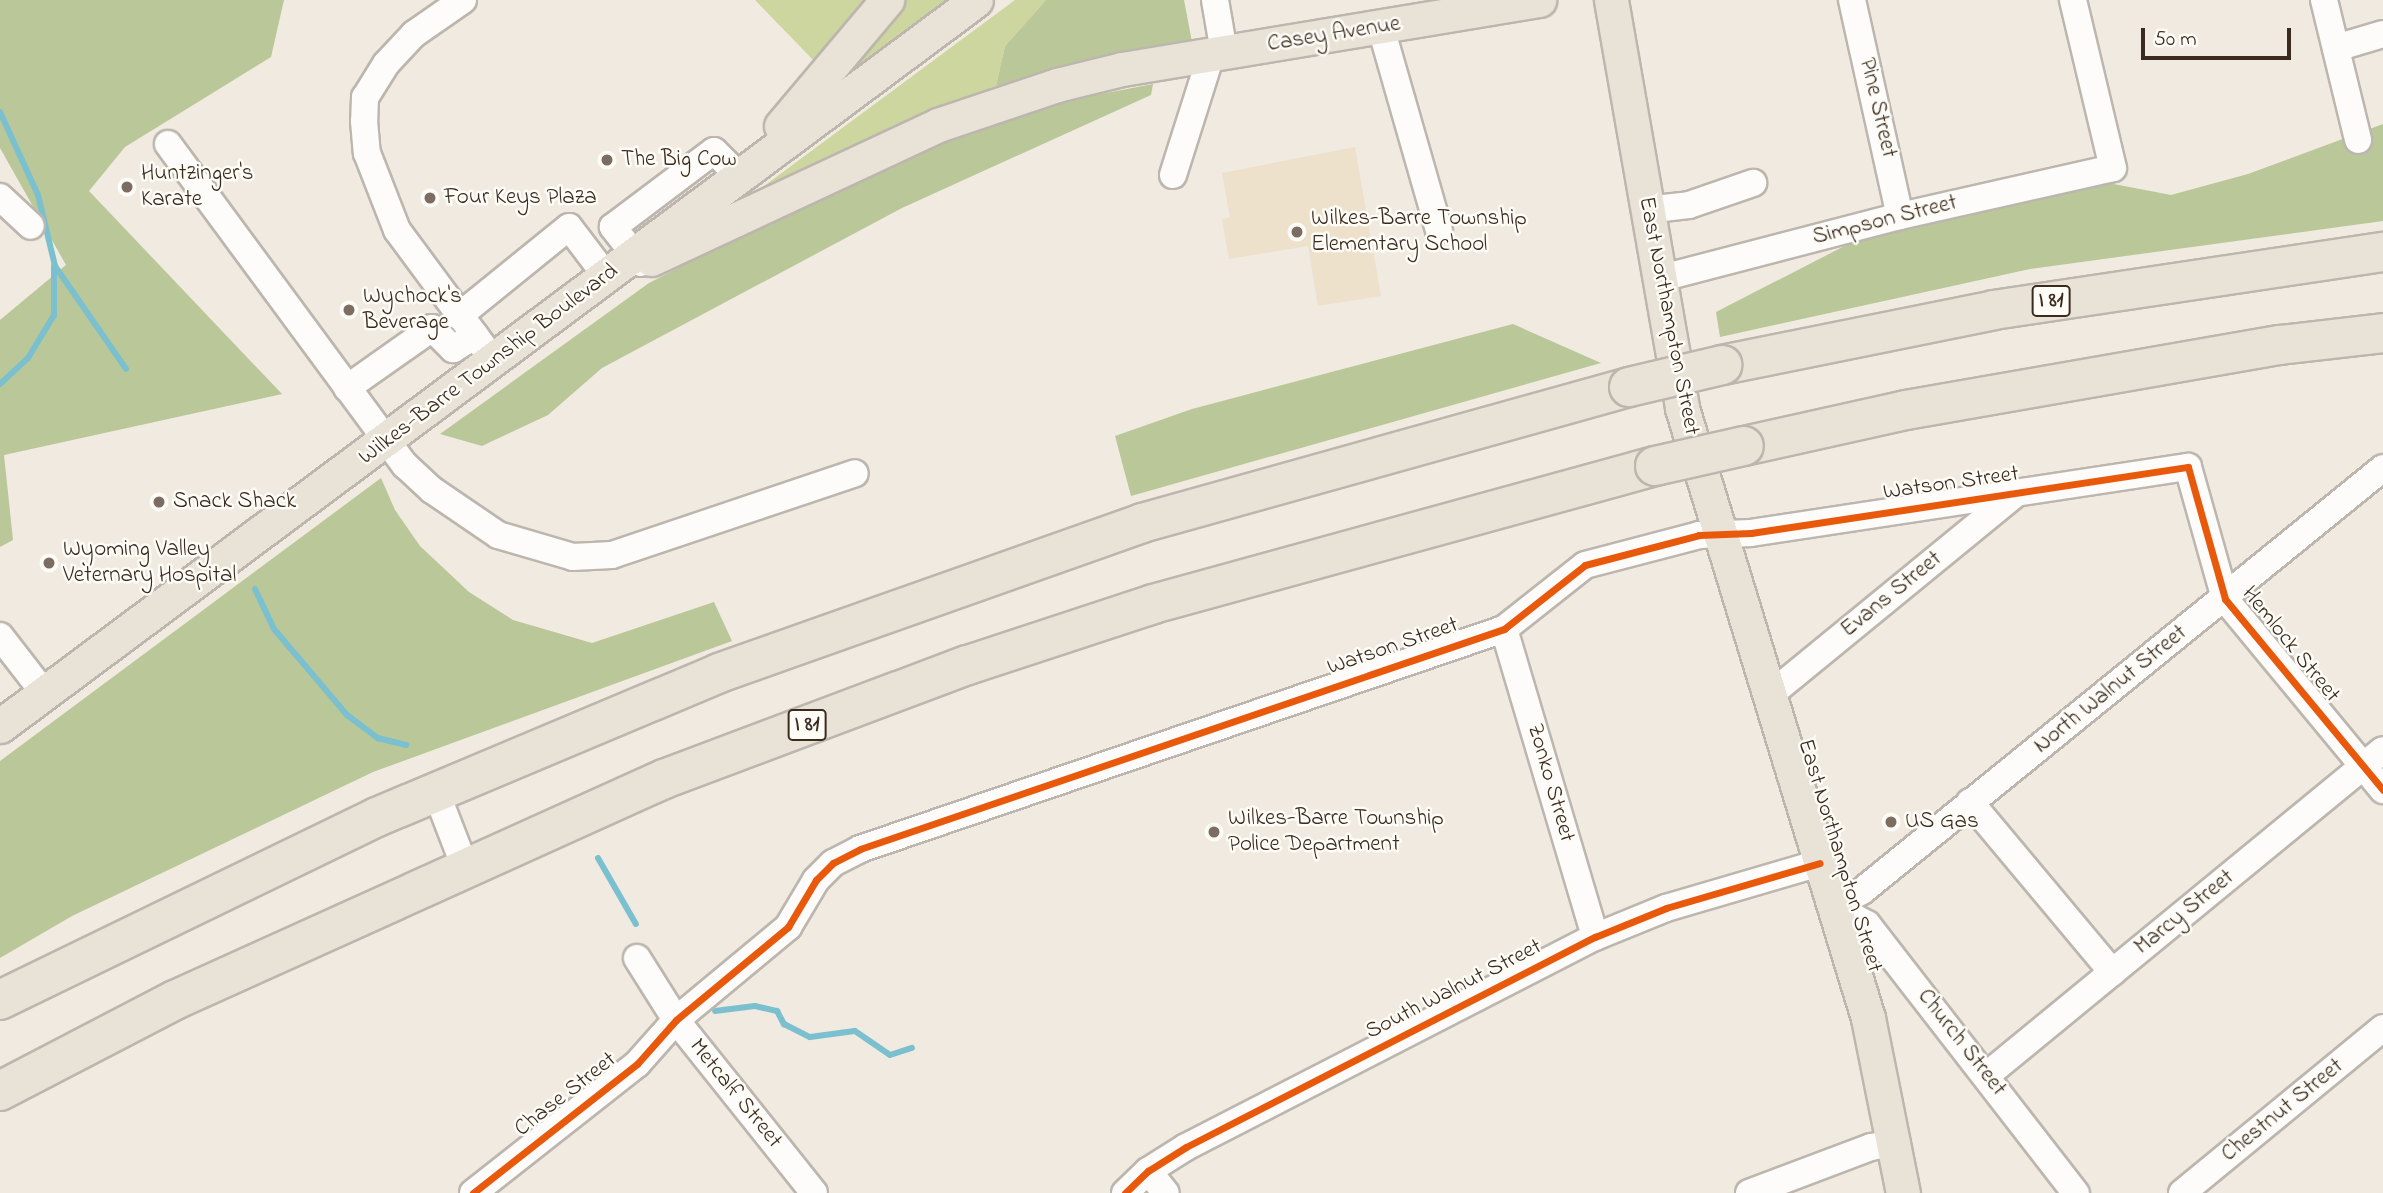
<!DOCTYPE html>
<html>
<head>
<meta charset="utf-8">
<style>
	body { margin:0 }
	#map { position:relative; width:2383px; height:1193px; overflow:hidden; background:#f1eae0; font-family:"Indie Flower",sans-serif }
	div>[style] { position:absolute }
	.built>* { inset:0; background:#ede1cb }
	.green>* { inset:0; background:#ced69f }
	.forest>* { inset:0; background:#bac798 }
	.stream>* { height:6px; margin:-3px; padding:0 3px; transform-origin:3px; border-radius:3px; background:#7ac0ce }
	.roads { filter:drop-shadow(2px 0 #bcb6ae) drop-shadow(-2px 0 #bcb6ae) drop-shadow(0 2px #bcb6ae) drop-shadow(0 -2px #bcb6ae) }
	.minor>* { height:26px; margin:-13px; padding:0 13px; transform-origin:13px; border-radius:13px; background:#fdfcfa }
	.major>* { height:33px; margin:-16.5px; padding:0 16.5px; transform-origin:16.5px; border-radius:16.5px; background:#e9e2d7 }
	.highway>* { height:38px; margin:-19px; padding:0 19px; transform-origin:19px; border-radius:19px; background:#e9e2d7 }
	.bridges { filter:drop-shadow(2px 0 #bcb6ae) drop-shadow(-2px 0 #bcb6ae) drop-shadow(0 2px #bcb6ae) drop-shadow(0 -2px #bcb6ae) }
	.highway-bridge>* { height:38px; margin:-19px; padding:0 19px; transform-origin:19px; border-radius:19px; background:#e9e2d7 }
	.cycleway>* { height:7px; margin:-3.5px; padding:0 3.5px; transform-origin:3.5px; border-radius:3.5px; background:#e8590c }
	.dots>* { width:19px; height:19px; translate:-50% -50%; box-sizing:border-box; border:4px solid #fdfcf7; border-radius:50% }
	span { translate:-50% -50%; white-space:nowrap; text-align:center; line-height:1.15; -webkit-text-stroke:5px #fdfcf7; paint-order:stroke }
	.shield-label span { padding:2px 5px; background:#fdfcf7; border:2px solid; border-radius:5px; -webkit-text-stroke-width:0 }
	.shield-label { font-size:21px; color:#3b2a1e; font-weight:700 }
	.street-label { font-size:23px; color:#3b2a1e }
	.poi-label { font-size:23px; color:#3b2a1e }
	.left { translate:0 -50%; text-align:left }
	.scale { position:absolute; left:2141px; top:28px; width:150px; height:32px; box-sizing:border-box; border:4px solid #3b2a1e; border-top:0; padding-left:9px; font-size:21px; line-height:24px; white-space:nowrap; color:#3b2a1e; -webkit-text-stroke:5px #fdfcf7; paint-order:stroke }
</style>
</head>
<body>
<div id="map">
	<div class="built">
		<i style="clip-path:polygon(1355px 147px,1381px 296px,1318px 306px,1308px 246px,1229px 259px,1222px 219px,1230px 217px,1222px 173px)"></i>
	</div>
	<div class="green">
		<i style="clip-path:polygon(755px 0,871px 0,815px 62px)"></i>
		<i style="clip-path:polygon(905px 0,946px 0,827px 90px,867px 46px)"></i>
		<i style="clip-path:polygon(1015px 0,1046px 0,1005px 46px,996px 86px,878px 134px,752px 195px)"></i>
	</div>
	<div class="forest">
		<i style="clip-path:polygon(0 0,284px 0,271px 57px,125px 147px,89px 191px,282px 394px,4px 455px,13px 540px,0 547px,0 320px,66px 265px,0 148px)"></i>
		<i style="clip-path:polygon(1046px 0,1184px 0,1192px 42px,1097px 58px,996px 86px,1005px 46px)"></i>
		<i style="clip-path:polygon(1153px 84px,1151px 95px,902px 208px,602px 368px,548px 415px,482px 446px,440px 434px,649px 283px,751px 230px,910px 153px,1034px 107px)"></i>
		<i style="clip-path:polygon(2383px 124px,2383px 221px,2030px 269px,1720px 337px,1716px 312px,1862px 237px,2098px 181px,2171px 195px,2248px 174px)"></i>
		<i style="clip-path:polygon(1513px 324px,1601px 363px,1131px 496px,1115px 436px,1192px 409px)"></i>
		<i style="clip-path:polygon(381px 478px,395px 510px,420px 546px,469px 592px,513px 620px,592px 643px,714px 602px,732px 641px,373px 772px,72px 916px,0 958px,0 761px)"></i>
	</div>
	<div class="stream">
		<i style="left:0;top:112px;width:91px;rotate:65.4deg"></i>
		<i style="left:38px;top:195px;width:73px;rotate:76.5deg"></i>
		<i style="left:55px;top:266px;width:125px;rotate:55.4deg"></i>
		<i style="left:0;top:384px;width:38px;rotate:-43deg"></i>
		<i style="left:28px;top:358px;width:50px;rotate:-58.8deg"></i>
		<i style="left:54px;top:315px;width:49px;rotate:-90deg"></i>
		<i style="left:255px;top:589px;width:44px;rotate:64.6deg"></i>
		<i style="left:274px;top:629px;width:113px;rotate:49.7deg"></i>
		<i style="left:347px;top:715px;width:39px;rotate:37deg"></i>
		<i style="left:378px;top:738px;width:29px;rotate:14deg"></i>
		<i style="left:598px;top:858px;width:76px;rotate:60.1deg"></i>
		<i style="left:715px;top:1011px;width:40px;rotate:-7.1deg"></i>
		<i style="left:755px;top:1006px;width:23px;rotate:13deg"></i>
		<i style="left:777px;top:1011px;width:15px;rotate:62deg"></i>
		<i style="left:784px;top:1024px;width:29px;rotate:27deg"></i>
		<i style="left:810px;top:1037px;width:45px;rotate:-7.6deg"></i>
		<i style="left:855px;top:1031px;width:42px;rotate:34.4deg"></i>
		<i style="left:890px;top:1055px;width:23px;rotate:-18deg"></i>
	</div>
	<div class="roads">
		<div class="minor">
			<i style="left:463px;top:0;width:60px;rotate:145.2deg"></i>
			<i style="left:414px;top:34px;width:41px;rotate:133deg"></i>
			<i style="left:386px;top:64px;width:39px;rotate:122deg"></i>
			<i style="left:365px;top:97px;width:24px;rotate:92deg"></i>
			<i style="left:364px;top:121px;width:32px;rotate:85deg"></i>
			<i style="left:367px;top:153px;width:83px;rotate:68.7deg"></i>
			<i style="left:397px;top:230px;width:163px;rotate:53.5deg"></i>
			<i style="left:1215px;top:0;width:53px;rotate:80.2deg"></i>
			<i style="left:1852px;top:0;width:221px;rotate:77.5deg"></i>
			<i style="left:2324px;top:0;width:144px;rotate:76.3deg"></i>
			<i style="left:1381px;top:28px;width:210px;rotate:74deg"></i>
			<i style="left:2336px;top:48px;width:49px;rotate:-16.6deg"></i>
			<i style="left:168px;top:144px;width:399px;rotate:53.6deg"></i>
			<i style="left:405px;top:465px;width:37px;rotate:43deg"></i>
			<i style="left:432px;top:490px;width:80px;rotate:34.3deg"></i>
			<i style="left:498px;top:535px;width:78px;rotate:16.3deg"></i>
			<i style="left:573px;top:557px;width:39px;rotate:-3deg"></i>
			<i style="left:612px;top:555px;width:256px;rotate:-18.6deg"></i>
			<i style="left:1173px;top:175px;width:126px;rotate:-72.4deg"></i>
			<i style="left:0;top:197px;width:42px;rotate:43.1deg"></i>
			<i style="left:1646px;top:210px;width:43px;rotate:-6.6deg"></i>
			<i style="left:1689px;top:205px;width:68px;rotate:-19deg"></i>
			<i style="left:641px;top:263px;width:46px;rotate:-127.9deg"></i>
			<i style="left:613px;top:227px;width:126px;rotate:-37deg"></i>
			<i style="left:714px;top:151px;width:34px;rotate:45deg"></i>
			<i style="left:1658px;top:279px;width:250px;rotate:-14.6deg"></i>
			<i style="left:1900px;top:216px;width:218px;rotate:-12.7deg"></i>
			<i style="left:2113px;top:168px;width:173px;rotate:-103.4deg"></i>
			<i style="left:459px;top:316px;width:141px;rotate:-39deg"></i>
			<i style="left:569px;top:227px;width:63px;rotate:52.8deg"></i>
			<i style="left:347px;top:388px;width:104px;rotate:-35.2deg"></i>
			<i style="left:432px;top:328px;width:30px;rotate:45deg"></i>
			<i style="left:453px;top:349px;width:26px;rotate:-31deg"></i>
			<i style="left:1504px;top:629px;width:321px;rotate:73.5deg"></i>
			<i style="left:0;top:636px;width:73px;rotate:52.2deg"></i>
			<i style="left:1771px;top:694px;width:313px;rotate:-39.3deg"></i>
			<i style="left:436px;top:792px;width:80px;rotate:68.9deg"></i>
			<i style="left:1970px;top:802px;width:222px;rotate:50.1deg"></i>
			<i style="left:1834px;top:906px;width:32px;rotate:-28deg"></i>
			<i style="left:1862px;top:891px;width:671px;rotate:-39.07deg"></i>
			<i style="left:1834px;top:906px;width:38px;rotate:29deg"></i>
			<i style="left:1867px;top:924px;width:341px;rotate:52.2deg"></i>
			<i style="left:637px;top:958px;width:73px;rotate:57.8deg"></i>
			<i style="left:676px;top:1020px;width:221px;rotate:51.4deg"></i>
			<i style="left:1987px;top:1075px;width:512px;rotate:-39.38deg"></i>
			<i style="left:1148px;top:1171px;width:28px;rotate:51deg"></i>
			<i style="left:473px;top:1193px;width:209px;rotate:-38.2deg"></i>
			<i style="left:637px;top:1064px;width:59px;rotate:-48.4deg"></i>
			<i style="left:676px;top:1020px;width:146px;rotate:-39.7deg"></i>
			<i style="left:788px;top:927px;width:55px;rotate:-59.2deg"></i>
			<i style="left:816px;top:880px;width:24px;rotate:-45deg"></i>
			<i style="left:833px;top:863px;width:30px;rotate:-27deg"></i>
			<i style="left:860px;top:849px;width:681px;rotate:-18.86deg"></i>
			<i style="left:1504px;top:629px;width:103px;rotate:-38.3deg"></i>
			<i style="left:1585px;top:565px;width:118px;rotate:-14.7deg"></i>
			<i style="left:1699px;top:535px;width:52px;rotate:-2.2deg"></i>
			<i style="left:1751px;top:533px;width:442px;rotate:-8.6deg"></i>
			<i style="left:2188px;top:467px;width:137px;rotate:74.3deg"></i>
			<i style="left:2225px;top:599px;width:248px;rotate:50.4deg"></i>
			<i style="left:1125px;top:1193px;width:32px;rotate:-44deg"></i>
			<i style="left:1148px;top:1171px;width:45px;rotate:-32.3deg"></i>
			<i style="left:1186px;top:1147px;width:460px;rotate:-27.2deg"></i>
			<i style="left:1595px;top:937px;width:77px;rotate:-22.2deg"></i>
			<i style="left:1666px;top:908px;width:160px;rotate:-16.3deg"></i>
			<i style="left:1749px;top:1193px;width:130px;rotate:-20.7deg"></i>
			<i style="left:1871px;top:1147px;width:23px;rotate:-10deg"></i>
			<i style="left:2182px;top:1193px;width:260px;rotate:-39.4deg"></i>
		</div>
		<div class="major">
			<i style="left:1611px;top:0;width:414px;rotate:80.1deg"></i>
			<i style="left:1682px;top:408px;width:638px;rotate:73.04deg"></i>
			<i style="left:1868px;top:1018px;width:178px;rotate:78.7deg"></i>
			<i style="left:781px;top:126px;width:165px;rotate:-49.9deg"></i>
			<i style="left:651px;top:259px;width:317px;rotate:-25deg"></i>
			<i style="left:938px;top:125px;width:126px;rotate:-18.6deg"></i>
			<i style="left:1057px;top:85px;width:67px;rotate:-13.8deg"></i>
			<i style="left:1122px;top:69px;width:423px;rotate:-9.4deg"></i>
			<i style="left:0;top:726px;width:1216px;rotate:-36.64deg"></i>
		</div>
		<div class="highway">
			<i style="left:1722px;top:365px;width:278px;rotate:-11.4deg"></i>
			<i style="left:1994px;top:310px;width:393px;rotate:-8.5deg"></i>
			<i style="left:1744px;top:446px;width:166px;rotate:-12.5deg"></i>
			<i style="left:1906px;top:410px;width:380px;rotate:-9.9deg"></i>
			<i style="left:2280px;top:345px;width:104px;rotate:-6.6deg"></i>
			<i style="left:0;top:1000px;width:419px;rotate:-25.9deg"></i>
			<i style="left:377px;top:817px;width:371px;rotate:-22.8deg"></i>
			<i style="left:719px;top:673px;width:449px;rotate:-19.5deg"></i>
			<i style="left:1142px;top:523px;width:506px;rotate:-15.6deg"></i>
			<i style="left:0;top:1091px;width:197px;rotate:-27.5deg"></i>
			<i style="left:175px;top:1000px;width:537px;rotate:-24.32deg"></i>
			<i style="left:664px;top:779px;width:325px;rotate:-20.6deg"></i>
			<i style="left:968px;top:665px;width:195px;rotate:-18.2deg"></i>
			<i style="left:1153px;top:604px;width:521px;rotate:-15.37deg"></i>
		</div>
	</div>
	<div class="bridges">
		<div class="highway-bridge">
			<i style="left:1629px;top:387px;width:96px;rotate:-13.3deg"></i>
			<i style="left:1655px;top:466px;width:91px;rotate:-12.7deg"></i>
		</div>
	</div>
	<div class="cycleway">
		<i style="left:473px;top:1193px;width:209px;rotate:-38.2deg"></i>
		<i style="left:637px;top:1064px;width:59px;rotate:-48.4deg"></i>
		<i style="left:676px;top:1020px;width:146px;rotate:-39.7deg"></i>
		<i style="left:788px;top:927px;width:55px;rotate:-59.2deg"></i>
		<i style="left:816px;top:880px;width:24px;rotate:-45deg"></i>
		<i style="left:833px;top:863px;width:30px;rotate:-27deg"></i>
		<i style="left:860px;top:849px;width:681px;rotate:-18.86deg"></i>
		<i style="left:1504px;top:629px;width:103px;rotate:-38.3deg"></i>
		<i style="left:1585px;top:565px;width:118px;rotate:-14.7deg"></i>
		<i style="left:1699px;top:535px;width:52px;rotate:-2.2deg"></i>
		<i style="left:1751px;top:533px;width:442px;rotate:-8.6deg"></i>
		<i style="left:2188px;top:467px;width:137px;rotate:74.3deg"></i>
		<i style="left:2225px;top:599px;width:248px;rotate:50.4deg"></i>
		<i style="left:1125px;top:1193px;width:32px;rotate:-44deg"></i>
		<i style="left:1148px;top:1171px;width:45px;rotate:-32.3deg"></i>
		<i style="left:1186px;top:1147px;width:460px;rotate:-27.2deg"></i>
		<i style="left:1595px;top:937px;width:77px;rotate:-22.2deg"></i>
		<i style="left:1666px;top:908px;width:160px;rotate:-16.3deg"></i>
	</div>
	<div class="dots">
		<i style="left:607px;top:160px;background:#7b6d62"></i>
		<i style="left:127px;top:187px;background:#7b6d62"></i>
		<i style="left:430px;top:198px;background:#7b6d62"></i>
		<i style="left:1297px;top:232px;background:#7b6d62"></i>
		<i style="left:349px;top:310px;background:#7b6d62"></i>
		<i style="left:159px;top:502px;background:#7b6d62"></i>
		<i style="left:49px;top:563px;background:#7b6d62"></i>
		<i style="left:1891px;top:822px;background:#7b6d62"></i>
		<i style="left:1214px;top:832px;background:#7b6d62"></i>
	</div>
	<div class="shield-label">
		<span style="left:2051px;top:301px">I 81</span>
		<span style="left:807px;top:725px">I 81</span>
	</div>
	<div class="street-label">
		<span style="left:1334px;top:35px;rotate:-9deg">Casey Avenue</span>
		<span style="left:1877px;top:108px;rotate:77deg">Pine Street</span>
		<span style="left:1885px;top:221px;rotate:-14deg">Simpson Street</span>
		<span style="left:1668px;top:316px;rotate:79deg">East Northampton Street</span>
		<span style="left:489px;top:365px;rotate:-37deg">Wilkes-Barre Township Boulevard</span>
		<span style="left:1951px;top:484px;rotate:-8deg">Watson Street</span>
		<span style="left:1892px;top:595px;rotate:-39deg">Evans Street</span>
		<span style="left:2290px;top:645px;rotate:51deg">Hemlock Street</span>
		<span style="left:1393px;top:647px;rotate:-19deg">Watson Street</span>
		<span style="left:2111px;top:690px;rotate:-39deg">North Walnut Street</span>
		<span style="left:1550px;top:783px;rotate:74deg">Zonko Street</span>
		<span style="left:1839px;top:856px;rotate:73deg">East Northampton Street</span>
		<span style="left:2185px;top:913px;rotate:-39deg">Marcy Street</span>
		<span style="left:1454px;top:990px;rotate:-27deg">South Walnut Street</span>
		<span style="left:1961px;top:1043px;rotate:52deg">Church Street</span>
		<span style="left:735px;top:1094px;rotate:51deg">Metcalf Street</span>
		<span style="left:566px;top:1095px;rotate:-38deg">Chase Street</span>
		<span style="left:2283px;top:1111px;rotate:-39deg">Chestnut Street</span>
	</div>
	<div class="poi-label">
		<span class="left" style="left:621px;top:160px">The Big Cow</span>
		<span class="left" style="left:141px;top:187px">Huntzinger's<br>Karate</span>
		<span class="left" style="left:444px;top:198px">Four Keys Plaza</span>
		<span class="left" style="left:1311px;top:232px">Wilkes-Barre Township<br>Elementary School</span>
		<span class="left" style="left:363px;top:310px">Wychock's<br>Beverage</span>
		<span class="left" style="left:173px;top:502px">Snack Shack</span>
		<span class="left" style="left:63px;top:563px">Wyoming Valley<br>Veternary Hospital</span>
		<span class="left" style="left:1228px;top:832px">Wilkes-Barre Township<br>Police Department</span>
		<span class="left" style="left:1905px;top:822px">US Gas</span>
	</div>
	<div class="scale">50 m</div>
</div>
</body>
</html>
